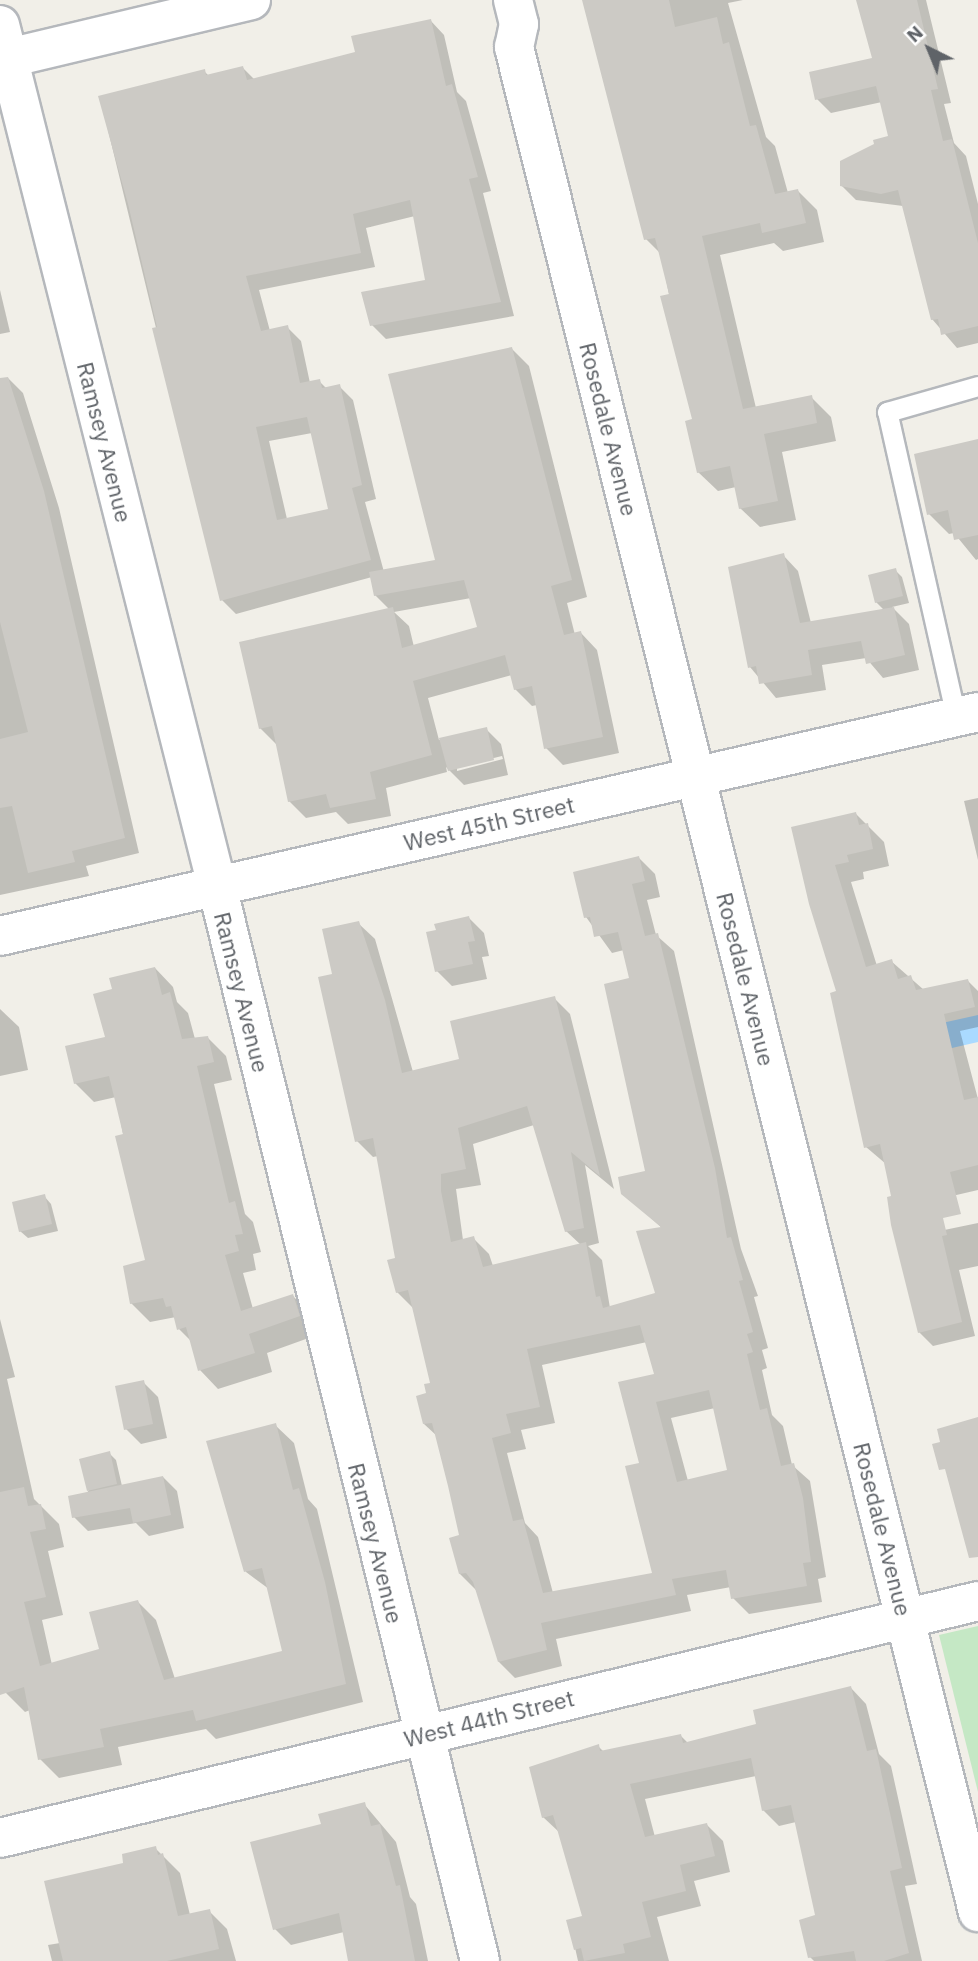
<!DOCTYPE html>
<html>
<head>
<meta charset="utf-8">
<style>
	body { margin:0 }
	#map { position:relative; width:978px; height:1961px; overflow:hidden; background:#f1efe8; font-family:"IBM Plex Sans",sans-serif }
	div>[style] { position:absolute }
	.green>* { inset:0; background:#c5e8c5 }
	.water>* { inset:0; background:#aadaff }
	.shadow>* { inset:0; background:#0003 }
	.building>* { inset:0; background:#cccac5 }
	.roads { filter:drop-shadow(2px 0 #b5b8bc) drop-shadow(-2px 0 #b5b8bc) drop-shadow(0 2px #b5b8bc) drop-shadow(0 -2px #b5b8bc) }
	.service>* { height:19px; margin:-9.5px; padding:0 9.5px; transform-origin:9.5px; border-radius:9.5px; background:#fff }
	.minor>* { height:38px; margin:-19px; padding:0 19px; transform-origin:19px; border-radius:19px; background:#fff }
	.secondary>* { height:38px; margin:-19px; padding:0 19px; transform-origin:19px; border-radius:19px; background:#fff }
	span { translate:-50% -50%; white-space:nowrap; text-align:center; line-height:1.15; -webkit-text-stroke:6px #fff; paint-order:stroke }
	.street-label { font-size:23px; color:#5f6368 }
	.north { position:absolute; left:894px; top:14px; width:70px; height:70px; -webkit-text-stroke:5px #fff; paint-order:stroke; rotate:317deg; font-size:19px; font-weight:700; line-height:28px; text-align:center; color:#5f6368 }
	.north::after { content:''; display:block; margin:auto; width:24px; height:32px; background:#5f6368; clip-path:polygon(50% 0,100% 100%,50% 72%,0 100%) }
</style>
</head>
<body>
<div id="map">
	<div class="green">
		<i style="clip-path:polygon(978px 1626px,978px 1792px,939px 1635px)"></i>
	</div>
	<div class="water">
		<i style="clip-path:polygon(978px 1015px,978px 1042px,939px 1051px,933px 1025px)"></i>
	</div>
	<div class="shadow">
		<i style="clip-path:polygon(583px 0,743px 0,728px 3px,766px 137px,775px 146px,788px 193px,798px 191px,817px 210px,824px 242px,783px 251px,774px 243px,720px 255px,756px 408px,811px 397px,831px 417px,836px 441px,782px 452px,796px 520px,760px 527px,740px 508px,736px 487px,718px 491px,698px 472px,694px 421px,661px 254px,646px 239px)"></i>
		<i style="clip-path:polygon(857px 0,926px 0,951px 103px,944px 104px,954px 143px,966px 156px,978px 204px,978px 343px,957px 348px,932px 319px,903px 206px,856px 200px,841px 185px,890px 138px,882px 102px,831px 113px,817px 99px,874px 60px)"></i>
		<i style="clip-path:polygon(evenodd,430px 20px,444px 35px,457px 92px,466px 101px,491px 191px,483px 193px,514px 316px,386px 339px,372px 325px,427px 282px,415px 216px,366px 228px,375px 267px,259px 290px,270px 331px,287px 327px,301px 341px,310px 383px,319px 381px,327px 389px,339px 386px,353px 400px,376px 499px,365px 502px,384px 572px,437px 561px,512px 349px,529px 366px,587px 597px,567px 603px,575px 635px,581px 633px,597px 650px,619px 753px,563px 765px,546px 748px,537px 705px,532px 706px,515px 689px,512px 675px,428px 698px,439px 740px,486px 729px,501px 744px,508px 775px,464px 785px,446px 767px,447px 772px,386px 788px,391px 816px,348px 824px,336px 812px,306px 818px,289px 801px,277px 745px,260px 728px,390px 610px,375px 595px,372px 577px,236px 614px,222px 600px,100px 97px,204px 71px,209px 76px,243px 68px,255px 80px,357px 53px,430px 20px,312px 433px,330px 511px,287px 519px,269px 441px,312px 433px,430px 20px,471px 598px,479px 628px,414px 647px,409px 626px,394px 612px,471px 598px,430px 20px,502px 756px,503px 759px,457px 771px,457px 767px,502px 756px)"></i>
		<i style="clip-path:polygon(0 290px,10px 332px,0 334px)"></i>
		<i style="clip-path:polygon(8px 378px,23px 393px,59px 508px,139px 853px,86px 866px,89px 876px,0 895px,0 380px)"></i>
		<i style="clip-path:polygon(978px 441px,978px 559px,976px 560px,954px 533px,949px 534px,929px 514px)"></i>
		<i style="clip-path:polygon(783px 555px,798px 571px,811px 623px,885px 611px,876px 602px,895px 570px,902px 577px,909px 603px,892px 607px,909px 624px,919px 670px,883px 678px,866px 658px,822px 665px,826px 690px,776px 698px,750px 667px)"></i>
		<i style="clip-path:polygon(978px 798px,978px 860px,964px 801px)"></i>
		<i style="clip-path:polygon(856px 814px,884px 842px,889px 866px,863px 872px,864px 879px,851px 882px,877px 966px,891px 961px,924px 990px,968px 981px,978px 991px,978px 1027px,960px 1031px,978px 1099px,978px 1190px,909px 1206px,886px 1164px,866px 1147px,838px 992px,810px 904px)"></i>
		<i style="clip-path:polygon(evenodd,639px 858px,655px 874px,660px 897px,647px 900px,656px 935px,674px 951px,741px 1249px,758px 1296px,754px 1297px,768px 1348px,762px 1350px,767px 1368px,762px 1370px,772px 1415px,783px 1426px,792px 1465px,810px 1481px,826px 1577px,818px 1579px,822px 1602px,749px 1614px,733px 1598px,731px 1587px,687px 1595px,691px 1611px,556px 1639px,562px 1666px,515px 1678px,499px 1662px,477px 1591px,460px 1574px,461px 1536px,437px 1436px,424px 1424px,432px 1384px,414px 1309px,397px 1292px,397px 1259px,378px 1156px,373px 1157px,357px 1141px,334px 976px,358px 923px,375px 939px,413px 1072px,461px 1061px,554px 998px,570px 1014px,614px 1189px,585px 1165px,599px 1243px,588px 1246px,602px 1260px,610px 1308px,657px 1294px,662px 1228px,623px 1193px,647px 1172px,631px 979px,624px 950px,612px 953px,586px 917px,639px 858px,534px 1125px,566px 1231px,581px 1245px,493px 1266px,489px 1254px,473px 1238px,463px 1240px,456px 1189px,481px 1185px,473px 1144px,534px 1125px,639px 858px,647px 1342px,656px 1375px,642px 1464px,654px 1574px,553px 1593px,538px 1537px,525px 1523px,507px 1453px,526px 1449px,521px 1430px,555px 1423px,542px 1365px,647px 1342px,639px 858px,715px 1408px,730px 1471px,688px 1481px,671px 1418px,715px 1408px)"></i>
		<i style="clip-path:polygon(469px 918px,484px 933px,489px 956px,482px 957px,487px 979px,452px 986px,437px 971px)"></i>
		<i style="clip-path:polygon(155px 968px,173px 987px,177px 1002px,188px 1013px,195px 1039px,207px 1037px,226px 1056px,232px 1080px,214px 1084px,245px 1214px,253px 1222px,261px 1252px,253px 1254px,256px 1270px,243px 1273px,253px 1309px,293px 1296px,311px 1315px,317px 1335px,267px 1353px,272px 1372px,218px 1389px,200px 1370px,192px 1342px,179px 1329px,176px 1317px,150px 1322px,131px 1303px,147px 1261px,116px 1097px,94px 1102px,75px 1083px,107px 1038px,114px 990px)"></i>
		<i style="clip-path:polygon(0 1009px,19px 1027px,28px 1070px,0 1076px)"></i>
		<i style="clip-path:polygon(44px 1196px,51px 1204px,58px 1231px,28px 1238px,20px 1231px)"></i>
		<i style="clip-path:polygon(978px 1223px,978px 1266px,959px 1270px,975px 1336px,933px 1346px,919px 1332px,896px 1240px)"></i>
		<i style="clip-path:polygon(0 1319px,15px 1377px,7px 1379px,34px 1499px,59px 1524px,64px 1547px,48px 1551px,63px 1615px,42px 1620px,52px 1665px,101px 1650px,137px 1601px,156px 1620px,175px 1679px,284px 1652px,269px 1589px,246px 1572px,208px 1442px,275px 1425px,294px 1443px,308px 1499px,317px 1509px,363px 1702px,216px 1739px,206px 1729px,118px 1747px,122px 1765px,59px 1778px,40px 1759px,30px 1710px,25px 1712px,6px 1693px,0 1675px)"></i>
		<i style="clip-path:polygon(143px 1382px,158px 1397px,167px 1438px,141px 1444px,126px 1429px)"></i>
		<i style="clip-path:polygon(109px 1453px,116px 1460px,122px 1486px,163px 1477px,177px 1491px,184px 1528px,149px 1536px,136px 1523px,88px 1531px,74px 1517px)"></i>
		<i style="clip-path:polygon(851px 1688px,866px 1704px,879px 1754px,891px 1766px,917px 1884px,905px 1886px,922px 1961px,814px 1961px,810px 1957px,817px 1917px,796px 1822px,779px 1826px,763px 1810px,756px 1776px,645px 1799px,655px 1837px,707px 1825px,723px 1841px,730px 1872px,694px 1881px,701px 1906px,657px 1917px,669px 1961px,578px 1961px,569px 1921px,584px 1918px,560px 1833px,543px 1817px,598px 1746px,604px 1752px,680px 1735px,689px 1744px,758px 1726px)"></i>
		<i style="clip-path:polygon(364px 1804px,396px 1842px,410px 1897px,416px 1904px,428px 1961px,350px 1961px,344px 1932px,291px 1945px,275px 1929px,323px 1826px)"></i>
		<i style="clip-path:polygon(155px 1848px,180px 1873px,190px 1915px,209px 1911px,227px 1929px,236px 1961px,52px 1961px,48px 1945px,60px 1943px,125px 1864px)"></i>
	</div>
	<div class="building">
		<i style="clip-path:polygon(582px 0,669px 0,675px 27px,717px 17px,723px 44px,729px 42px,750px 126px,756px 125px,775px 194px,798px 189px,806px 223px,762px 233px,760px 223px,702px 236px,743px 409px,812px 395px,817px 423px,764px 434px,778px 501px,739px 509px,730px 466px,697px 473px,685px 421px,692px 419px,660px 296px,669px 294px,655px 238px,644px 240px)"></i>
		<i style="clip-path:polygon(856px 0,917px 0,938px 89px,931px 90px,943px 141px,952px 139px,978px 243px,978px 326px,941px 335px,938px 319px,931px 320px,898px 190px,881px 194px,840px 186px,840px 161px,874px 144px,873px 140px,888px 136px,876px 86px,815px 100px,809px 72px,872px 58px)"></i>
		<i style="clip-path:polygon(evenodd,431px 19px,446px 86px,452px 84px,478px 177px,469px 179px,501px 302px,370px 326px,361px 292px,425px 280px,410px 200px,353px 214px,361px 253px,246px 276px,261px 331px,288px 325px,300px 383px,320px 379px,322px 388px,340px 384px,362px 485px,352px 488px,371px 560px,220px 601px,152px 328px,157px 327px,128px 204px,98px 96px,205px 69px,206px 75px,243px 66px,247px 80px,355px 52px,351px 36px,431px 19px,307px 417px,328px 509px,277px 520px,256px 427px,307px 417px)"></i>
		<i style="clip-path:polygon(512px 347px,572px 580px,551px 586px,564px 635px,581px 631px,603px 737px,544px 749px,532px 686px,514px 690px,505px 655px,413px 681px,432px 755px,370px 772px,376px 799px,330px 808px,326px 794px,288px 802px,272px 726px,259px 729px,239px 642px,393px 607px,402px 648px,477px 627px,464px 580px,374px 596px,369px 572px,435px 560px,388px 374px)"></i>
		<i style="clip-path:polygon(8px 377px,44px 491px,125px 838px,72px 851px,75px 862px,28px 873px,12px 806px,0 808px,0 739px,28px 732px,0 622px,0 378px)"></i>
		<i style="clip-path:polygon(978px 439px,978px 535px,954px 540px,948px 510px,927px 515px,914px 454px)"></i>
		<i style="clip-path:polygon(784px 553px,800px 623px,894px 607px,905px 655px,866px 664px,861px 641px,808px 650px,812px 675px,759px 684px,756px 666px,748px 668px,728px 567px)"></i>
		<i style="clip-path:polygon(896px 568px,903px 596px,875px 603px,868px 575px)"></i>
		<i style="clip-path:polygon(487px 727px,494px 760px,448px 771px,439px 738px)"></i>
		<i style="clip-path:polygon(856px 812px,859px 825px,868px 823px,873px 849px,847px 855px,849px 862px,835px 865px,866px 967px,892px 959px,898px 979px,911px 975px,916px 990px,968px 979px,975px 1007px,944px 1014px,964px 1100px,978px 1097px,978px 1165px,950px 1172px,961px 1214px,943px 1218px,947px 1235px,942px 1236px,962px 1322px,918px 1333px,891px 1225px,887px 1197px,891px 1196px,880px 1144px,864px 1148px,830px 993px,836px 991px,809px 904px,791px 827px)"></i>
		<i style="clip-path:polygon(evenodd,639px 856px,645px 881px,632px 884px,645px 936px,658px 933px,715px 1168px,727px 1238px,731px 1237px,743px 1280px,739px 1281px,753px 1332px,747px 1334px,753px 1352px,747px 1354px,760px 1410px,767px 1408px,781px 1466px,794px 1463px,803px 1498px,811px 1562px,803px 1563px,807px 1586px,731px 1599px,726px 1570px,672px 1579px,676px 1595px,541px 1623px,547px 1650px,498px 1662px,473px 1582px,466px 1573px,459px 1574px,449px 1538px,459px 1535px,448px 1486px,432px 1423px,423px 1424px,416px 1396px,426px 1393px,424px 1384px,430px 1383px,408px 1290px,396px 1293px,387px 1260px,395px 1258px,373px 1138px,355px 1142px,318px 977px,332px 974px,322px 929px,359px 921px,385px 1000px,402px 1073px,459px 1059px,450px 1021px,555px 996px,600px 1176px,571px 1152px,584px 1228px,565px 1232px,527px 1106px,458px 1128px,466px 1169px,441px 1174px,441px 1191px,451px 1242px,474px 1236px,483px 1267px,586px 1242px,596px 1297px,600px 1296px,603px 1308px,655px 1293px,636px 1231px,661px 1227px,621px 1194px,618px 1177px,645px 1171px,604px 984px,629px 978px,618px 932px,594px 937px,590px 917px,584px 918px,573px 872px,639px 856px,640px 1325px,654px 1374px,618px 1382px,639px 1463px,625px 1466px,652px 1573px,543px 1593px,523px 1519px,513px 1521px,492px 1438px,511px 1433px,506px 1414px,540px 1407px,527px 1349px,640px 1325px,639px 856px,709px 1390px,727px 1470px,677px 1482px,656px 1402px,709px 1390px)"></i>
		<i style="clip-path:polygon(469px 916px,475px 941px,468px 942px,473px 964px,435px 972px,426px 932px,436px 930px,434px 924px)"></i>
		<i style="clip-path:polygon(155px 967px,162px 995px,170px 992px,182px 1039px,208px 1036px,214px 1062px,197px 1066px,229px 1203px,235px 1201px,243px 1234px,235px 1235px,239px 1251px,225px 1255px,241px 1311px,293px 1294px,300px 1316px,249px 1334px,255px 1353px,198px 1371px,186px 1327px,177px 1330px,171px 1306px,166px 1307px,163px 1298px,130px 1304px,123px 1266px,145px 1260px,115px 1136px,123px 1134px,109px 1076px,74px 1084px,65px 1046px,105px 1037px,93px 994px,112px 989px,109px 978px)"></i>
		<i style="clip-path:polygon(45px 1194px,52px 1224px,19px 1232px,12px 1202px)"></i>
		<i style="clip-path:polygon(144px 1380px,153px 1424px,124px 1430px,115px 1386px)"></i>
		<i style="clip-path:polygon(978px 1417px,978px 1557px,969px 1558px,945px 1469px,939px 1470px,932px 1444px,940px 1442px,937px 1429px)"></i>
		<i style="clip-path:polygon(276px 1423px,293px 1490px,299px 1488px,325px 1582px,346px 1684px,196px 1721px,193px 1710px,100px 1729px,104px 1747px,38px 1760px,24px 1687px,0 1695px,0 1492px,24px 1487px,28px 1506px,41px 1504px,46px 1529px,30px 1532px,46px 1597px,24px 1602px,40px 1666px,99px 1649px,89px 1612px,138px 1600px,164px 1680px,282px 1651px,262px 1568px,244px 1572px,206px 1441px)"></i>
		<i style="clip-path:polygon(110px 1451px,117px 1484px,87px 1491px,79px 1459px)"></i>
		<i style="clip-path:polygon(163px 1476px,171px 1515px,133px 1523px,130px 1508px,72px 1518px,68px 1496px)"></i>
		<i style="clip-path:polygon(851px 1686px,867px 1751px,876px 1749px,902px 1868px,890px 1871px,909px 1953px,884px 1961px,856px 1961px,854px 1951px,808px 1958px,799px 1920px,815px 1915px,791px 1805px,762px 1811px,751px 1758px,630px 1784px,645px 1837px,707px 1823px,715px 1856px,680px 1865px,686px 1891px,642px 1902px,651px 1937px,623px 1944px,625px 1953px,584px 1961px,581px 1948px,574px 1950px,566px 1920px,582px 1916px,553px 1815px,542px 1818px,529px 1767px,599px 1744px,600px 1751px,681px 1734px,683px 1743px,756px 1724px,753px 1710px)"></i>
		<i style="clip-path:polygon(365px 1802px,371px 1826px,380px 1824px,396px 1886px,400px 1885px,415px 1961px,348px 1961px,339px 1913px,273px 1930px,250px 1842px,321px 1824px,318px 1814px)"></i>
		<i style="clip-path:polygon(156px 1846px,158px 1855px,163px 1853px,178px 1916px,210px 1909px,219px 1949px,167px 1961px,63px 1961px,44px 1881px,123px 1863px,122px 1854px)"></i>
	</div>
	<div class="roads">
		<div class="service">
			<i style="left:956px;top:717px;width:313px;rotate:-102.7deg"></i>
			<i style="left:887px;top:412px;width:95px;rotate:-15.9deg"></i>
		</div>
		<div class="minor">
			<i style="left:513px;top:0;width:25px;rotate:76deg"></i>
			<i style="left:519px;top:24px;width:24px;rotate:102deg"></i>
			<i style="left:514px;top:47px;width:1922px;rotate:76.03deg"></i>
			<i style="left:0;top:25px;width:888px;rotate:75.85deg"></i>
			<i style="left:217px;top:886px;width:1107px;rotate:76.25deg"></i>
			<i style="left:0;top:60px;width:258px;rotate:-13.4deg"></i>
			<i style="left:0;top:1838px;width:1006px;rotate:-13.62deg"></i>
		</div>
		<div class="secondary">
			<i style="left:0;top:936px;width:1003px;rotate:-12.9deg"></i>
		</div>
	</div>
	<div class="street-label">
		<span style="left:609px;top:429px;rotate:76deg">Rosedale Avenue</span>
		<span style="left:105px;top:442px;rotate:76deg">Ramsey Avenue</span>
		<span style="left:489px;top:823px;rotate:-13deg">West 45th Street</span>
		<span style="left:746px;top:979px;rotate:76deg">Rosedale Avenue</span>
		<span style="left:242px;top:992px;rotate:76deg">Ramsey Avenue</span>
		<span style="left:883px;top:1529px;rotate:76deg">Rosedale Avenue</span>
		<span style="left:376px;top:1543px;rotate:76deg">Ramsey Avenue</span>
		<span style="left:489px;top:1718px;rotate:-14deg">West 44th Street</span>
	</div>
	<div class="north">N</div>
</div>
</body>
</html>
